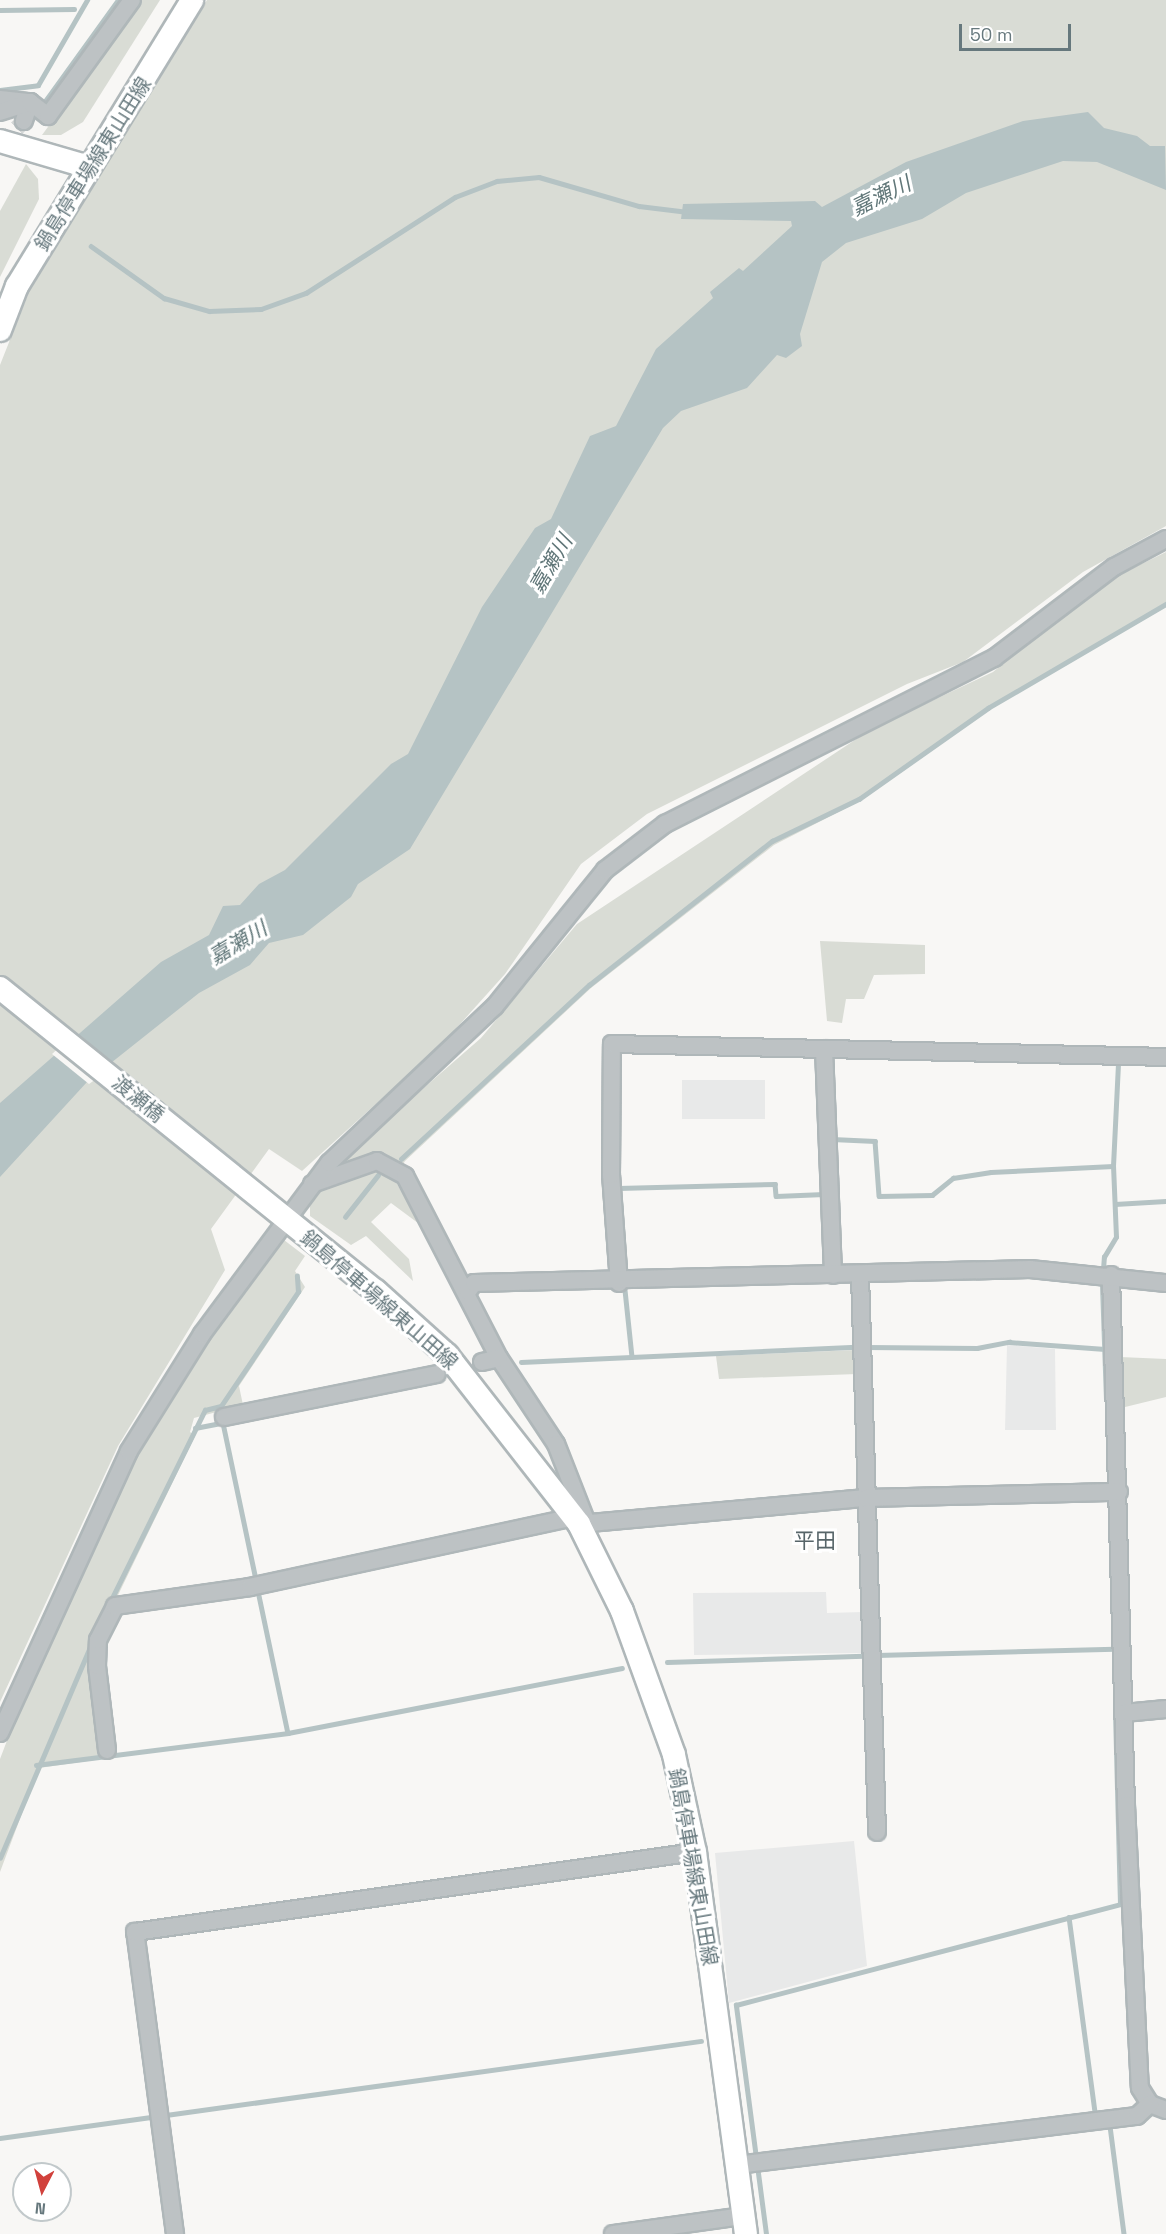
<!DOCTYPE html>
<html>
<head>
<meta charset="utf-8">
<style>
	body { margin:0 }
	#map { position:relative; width:1166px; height:2234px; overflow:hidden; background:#f8f7f5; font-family:"Space Grotesk","Noto Sans JP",sans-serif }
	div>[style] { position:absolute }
	.built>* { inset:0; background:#e8e9e9 }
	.green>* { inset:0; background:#d9dcd5 }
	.water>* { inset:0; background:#b5c3c4 }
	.pier>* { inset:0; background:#f8f7f5 }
	.stream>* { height:4.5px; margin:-2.25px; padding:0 2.25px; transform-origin:2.25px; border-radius:2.25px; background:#b5c3c4 }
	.street-tunnel>* { height:16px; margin-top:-8px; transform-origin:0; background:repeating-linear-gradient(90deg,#d4d7d7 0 16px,transparent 0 24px) }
	.roads { filter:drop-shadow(2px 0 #afb7b9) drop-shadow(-2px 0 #afb7b9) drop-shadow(0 2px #afb7b9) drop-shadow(0 -2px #afb7b9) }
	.street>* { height:16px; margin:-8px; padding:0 8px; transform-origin:8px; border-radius:8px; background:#bdc2c4 }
	.secondary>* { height:22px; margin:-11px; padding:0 11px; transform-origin:11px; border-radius:11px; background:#fff }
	span { translate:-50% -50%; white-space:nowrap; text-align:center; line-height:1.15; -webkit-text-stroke:6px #fff; paint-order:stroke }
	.street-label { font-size:20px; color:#66787d }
	.water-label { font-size:21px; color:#607678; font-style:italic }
	.neighbourhood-label { font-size:21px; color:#576569 }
	.north { position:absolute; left:12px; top:2162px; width:60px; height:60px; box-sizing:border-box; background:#fff; border:2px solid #c2c9cb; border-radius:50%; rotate:186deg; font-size:16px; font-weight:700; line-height:24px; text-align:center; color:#66787d }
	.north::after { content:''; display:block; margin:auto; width:21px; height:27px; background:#d1413c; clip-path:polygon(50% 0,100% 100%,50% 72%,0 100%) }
	.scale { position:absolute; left:959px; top:24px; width:112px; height:27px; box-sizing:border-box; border:3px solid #66787d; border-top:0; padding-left:8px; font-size:18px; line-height:21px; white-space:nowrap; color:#66787d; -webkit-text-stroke:4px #fff; paint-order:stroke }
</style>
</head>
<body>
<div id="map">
	<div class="built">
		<i style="clip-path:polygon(682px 1080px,765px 1080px,765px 1119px,682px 1119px)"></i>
		<i style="clip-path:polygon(1007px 1345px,1055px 1349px,1056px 1430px,1005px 1430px)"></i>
		<i style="clip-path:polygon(826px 1592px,827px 1613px,863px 1612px,863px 1653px,694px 1655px,693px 1593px)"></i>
		<i style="clip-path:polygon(854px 1841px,867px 1966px,729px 2003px,715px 1853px)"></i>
	</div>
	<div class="green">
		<i style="clip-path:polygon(142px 0,160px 0,83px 122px,61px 135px,42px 135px)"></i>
		<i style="clip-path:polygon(207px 0,1166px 0,1166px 526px,1083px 572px,963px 662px,907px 684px,647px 814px,581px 864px,505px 974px,443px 1043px,302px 1171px,269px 1149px,211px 1229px,225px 1270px,118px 1446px,0 1702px,0 365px,38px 269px)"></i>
		<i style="clip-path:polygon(26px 164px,38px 179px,39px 199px,0 277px,0 211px)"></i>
		<i style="clip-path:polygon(1166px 552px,1166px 607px,989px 709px,860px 801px,774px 845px,591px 988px,405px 1161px,394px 1179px,422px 1226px,391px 1203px,371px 1222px,409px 1259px,413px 1281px,366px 1236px,351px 1245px,310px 1216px,310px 1201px,339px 1162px,481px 1038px,577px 924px,870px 730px,993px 672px,1097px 586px)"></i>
		<i style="clip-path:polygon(820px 941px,925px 945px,925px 974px,874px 975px,864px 999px,846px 999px,842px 1023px,827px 1021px)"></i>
		<i style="clip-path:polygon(284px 1240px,305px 1256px,295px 1271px,305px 1287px,239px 1386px,243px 1405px,194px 1418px,190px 1432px,195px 1436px,91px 1651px,102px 1759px,39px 1768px,0 1872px,0 1759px,35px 1667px,129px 1470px,206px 1342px)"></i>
		<i style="clip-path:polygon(855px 1350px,857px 1374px,719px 1379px,716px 1356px)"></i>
		<i style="clip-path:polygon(1120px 1357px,1166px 1359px,1166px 1397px,1121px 1408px)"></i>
	</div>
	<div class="water">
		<i style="clip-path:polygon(1088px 112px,1104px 128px,1137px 136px,1150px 146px,1165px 146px,1166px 190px,1097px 162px,1063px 161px,966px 193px,922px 219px,846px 243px,822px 262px,800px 334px,802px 346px,786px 358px,777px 355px,747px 388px,681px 411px,663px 428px,410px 849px,358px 884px,351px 897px,303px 935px,269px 943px,250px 965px,199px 993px,87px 1082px,0 1177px,0 1103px,161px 962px,209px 935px,223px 906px,240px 905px,259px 884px,285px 870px,391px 764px,408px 754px,482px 607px,535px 528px,551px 519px,590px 436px,616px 426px,656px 349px,713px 298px,710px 292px,739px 268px,743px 271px,792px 226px,791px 221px,681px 219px,683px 204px,815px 201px,822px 207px,906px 162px,1023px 121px)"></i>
	</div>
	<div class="pier">
		<i style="clip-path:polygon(73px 1035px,113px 1067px,89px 1084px,52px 1054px)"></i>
	</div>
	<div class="stream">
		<i style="left:0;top:10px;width:74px;rotate:-0.8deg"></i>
		<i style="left:0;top:90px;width:38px;rotate:-7deg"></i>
		<i style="left:38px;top:85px;width:98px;rotate:-60deg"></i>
		<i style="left:30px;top:122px;width:150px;rotate:-54.2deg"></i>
		<i style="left:91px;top:246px;width:90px;rotate:35.5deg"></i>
		<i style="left:164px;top:298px;width:47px;rotate:16.1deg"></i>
		<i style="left:209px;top:311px;width:52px;rotate:-2.2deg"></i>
		<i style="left:261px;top:309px;width:48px;rotate:-19.6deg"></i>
		<i style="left:306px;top:293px;width:177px;rotate:-32.8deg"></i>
		<i style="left:455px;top:197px;width:45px;rotate:-20.9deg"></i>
		<i style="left:497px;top:181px;width:42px;rotate:-5.4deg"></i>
		<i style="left:539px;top:177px;width:104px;rotate:16.2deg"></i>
		<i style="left:639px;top:206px;width:49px;rotate:7deg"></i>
		<i style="left:832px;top:1139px;width:43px;rotate:2.7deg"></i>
		<i style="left:875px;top:1141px;width:55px;rotate:85.8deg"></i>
		<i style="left:879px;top:1196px;width:53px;rotate:-1.1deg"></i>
		<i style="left:932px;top:1195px;width:27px;rotate:-39deg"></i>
		<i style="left:953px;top:1178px;width:38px;rotate:-9deg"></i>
		<i style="left:991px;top:1172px;width:122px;rotate:-2.8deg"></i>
		<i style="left:401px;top:1159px;width:256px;rotate:-42.8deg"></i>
		<i style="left:589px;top:985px;width:233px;rotate:-38.2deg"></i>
		<i style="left:772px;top:841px;width:97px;rotate:-25.8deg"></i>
		<i style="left:859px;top:799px;width:158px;rotate:-35.2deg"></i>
		<i style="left:988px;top:708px;width:206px;rotate:-30.3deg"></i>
		<i style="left:618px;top:1188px;width:157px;rotate:-1.5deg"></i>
		<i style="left:775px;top:1184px;width:12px;rotate:85deg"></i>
		<i style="left:776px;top:1196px;width:48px;rotate:-2.4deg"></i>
		<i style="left:1115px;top:1204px;width:51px;rotate:-3.4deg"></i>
		<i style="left:345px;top:1217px;width:53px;rotate:-51.8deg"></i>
		<i style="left:625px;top:1290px;width:67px;rotate:84deg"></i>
		<i style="left:867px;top:1347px;width:110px;rotate:0.5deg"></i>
		<i style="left:977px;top:1348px;width:33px;rotate:-11deg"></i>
		<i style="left:1009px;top:1342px;width:96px;rotate:4.2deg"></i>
		<i style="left:521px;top:1362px;width:335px;rotate:-2.6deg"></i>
		<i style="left:1106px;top:1400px;width:116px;rotate:-92deg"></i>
		<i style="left:1102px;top:1284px;width:27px;rotate:-86deg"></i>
		<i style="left:1104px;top:1257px;width:23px;rotate:-59deg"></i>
		<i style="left:1116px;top:1237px;width:71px;rotate:-92.4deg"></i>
		<i style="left:1113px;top:1166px;width:102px;rotate:-87.2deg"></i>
		<i style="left:1118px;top:1064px;width:6px"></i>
		<i style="left:223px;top:1423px;width:159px;rotate:78.1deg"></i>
		<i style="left:195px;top:1428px;width:31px;rotate:-11deg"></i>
		<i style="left:258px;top:1591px;width:145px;rotate:78.1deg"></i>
		<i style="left:110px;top:1602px;width:214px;rotate:-63.7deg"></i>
		<i style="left:205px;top:1410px;width:16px;rotate:-14deg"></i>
		<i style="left:221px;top:1406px;width:138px;rotate:-56deg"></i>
		<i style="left:298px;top:1292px;width:16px;rotate:-94deg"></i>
		<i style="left:877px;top:1655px;width:237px;rotate:-1.5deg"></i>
		<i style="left:667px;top:1662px;width:196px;rotate:-1.8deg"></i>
		<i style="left:36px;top:1765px;width:254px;rotate:-7.2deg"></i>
		<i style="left:288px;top:1733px;width:340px;rotate:-11deg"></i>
		<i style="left:0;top:1858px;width:235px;rotate:-66.9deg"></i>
		<i style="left:1069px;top:1917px;width:198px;rotate:82.4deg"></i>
		<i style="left:166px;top:2115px;width:540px;rotate:-7.88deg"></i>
		<i style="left:1110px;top:2126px;width:109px;rotate:82.6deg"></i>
		<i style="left:0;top:2138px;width:152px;rotate:-7.9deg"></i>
		<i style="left:766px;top:2234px;width:231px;rotate:-97.5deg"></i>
		<i style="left:736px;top:2005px;width:397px;rotate:-14.7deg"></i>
		<i style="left:1120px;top:1904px;width:185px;rotate:-91.5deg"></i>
	</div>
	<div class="street-tunnel">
		<i style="left:0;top:145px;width:34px;rotate:-45deg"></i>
	</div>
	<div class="roads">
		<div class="street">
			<i style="left:0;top:99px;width:30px;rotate:6deg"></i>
			<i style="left:30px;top:102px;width:20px;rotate:108deg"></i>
			<i style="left:0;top:112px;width:32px;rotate:-18deg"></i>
			<i style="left:30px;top:102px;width:23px;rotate:38deg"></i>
			<i style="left:48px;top:116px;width:143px;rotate:-54.1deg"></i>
			<i style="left:824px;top:1049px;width:226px;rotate:87.7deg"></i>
			<i style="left:312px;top:1184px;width:69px;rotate:-19.5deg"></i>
			<i style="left:377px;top:1161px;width:32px;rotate:28deg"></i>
			<i style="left:405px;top:1176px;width:205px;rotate:62.7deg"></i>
			<i style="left:499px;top:1358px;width:103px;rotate:56.5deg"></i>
			<i style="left:556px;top:1444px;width:85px;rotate:68.6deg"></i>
			<i style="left:860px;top:1275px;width:557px;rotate:88.25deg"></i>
			<i style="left:1111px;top:1275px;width:530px;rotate:88.38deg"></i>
			<i style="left:1126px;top:1805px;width:283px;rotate:87.2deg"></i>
			<i style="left:1140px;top:2088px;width:19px;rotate:58deg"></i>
			<i style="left:1150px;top:2104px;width:17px;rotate:21deg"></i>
			<i style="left:619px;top:1283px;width:108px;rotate:-94.2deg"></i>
			<i style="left:611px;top:1175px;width:131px;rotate:-89.6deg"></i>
			<i style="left:612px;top:1044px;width:554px;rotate:1.34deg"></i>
			<i style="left:468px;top:1291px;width:10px;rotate:-53deg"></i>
			<i style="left:474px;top:1283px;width:556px;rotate:-1.44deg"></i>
			<i style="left:1030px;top:1269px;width:137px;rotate:5.9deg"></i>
			<i style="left:482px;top:1362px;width:17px;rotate:-13deg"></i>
			<i style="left:224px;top:1417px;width:217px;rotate:-11.4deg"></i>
			<i style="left:579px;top:1524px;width:288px;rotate:-5.2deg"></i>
			<i style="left:866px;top:1498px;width:253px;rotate:-1.4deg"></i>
			<i style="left:1124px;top:1713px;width:42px;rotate:-5.4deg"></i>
			<i style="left:0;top:1733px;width:310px;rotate:-65.4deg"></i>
			<i style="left:129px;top:1451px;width:138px;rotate:-58deg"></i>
			<i style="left:202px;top:1334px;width:213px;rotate:-53.4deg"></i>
			<i style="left:329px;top:1163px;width:228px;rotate:-43.4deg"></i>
			<i style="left:495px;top:1006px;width:175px;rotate:-51deg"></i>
			<i style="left:605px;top:870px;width:76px;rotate:-37.5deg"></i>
			<i style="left:665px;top:824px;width:369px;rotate:-26.8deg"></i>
			<i style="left:994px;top:658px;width:151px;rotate:-37.2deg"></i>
			<i style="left:1114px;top:567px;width:59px;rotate:-28.3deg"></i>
			<i style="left:107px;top:1750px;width:85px;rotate:-96.8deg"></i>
			<i style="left:97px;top:1666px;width:26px;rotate:-88deg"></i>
			<i style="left:98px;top:1640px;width:38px;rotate:-63deg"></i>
			<i style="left:115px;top:1606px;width:136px;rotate:-8deg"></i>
			<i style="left:250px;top:1587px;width:330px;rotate:-12.2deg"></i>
			<i style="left:737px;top:2165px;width:403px;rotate:-7deg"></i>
			<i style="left:1137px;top:2116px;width:18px;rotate:-43deg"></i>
			<i style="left:175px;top:2234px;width:305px;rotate:-97.5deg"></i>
			<i style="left:135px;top:1932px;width:566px;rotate:-8.13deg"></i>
			<i style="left:613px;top:2234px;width:131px;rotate:-7.9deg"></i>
		</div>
		<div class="secondary">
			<i style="left:0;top:141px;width:93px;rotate:16.3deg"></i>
			<i style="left:0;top:330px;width:47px;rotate:-68.9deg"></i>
			<i style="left:17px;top:286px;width:335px;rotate:-58.5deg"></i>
			<i style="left:0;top:988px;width:483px;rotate:38.9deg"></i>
			<i style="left:376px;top:1291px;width:96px;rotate:42deg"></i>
			<i style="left:447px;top:1355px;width:214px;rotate:52deg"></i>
			<i style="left:579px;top:1524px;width:97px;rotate:63.7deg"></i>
			<i style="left:622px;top:1611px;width:153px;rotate:70.1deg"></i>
			<i style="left:674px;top:1755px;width:99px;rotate:77.8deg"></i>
			<i style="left:695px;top:1852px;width:385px;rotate:82.4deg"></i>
		</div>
	</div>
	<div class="street-label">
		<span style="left:93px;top:164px;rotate:-58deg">鍋島停車場線東山田線</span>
		<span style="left:138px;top:1099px;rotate:39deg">渡瀬橋</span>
		<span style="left:379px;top:1300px;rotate:41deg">鍋島停車場線東山田線</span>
		<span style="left:693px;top:1867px;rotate:80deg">鍋島停車場線東山田線</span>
	</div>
	<div class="water-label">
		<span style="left:881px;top:196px;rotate:-26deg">嘉瀬川</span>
		<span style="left:551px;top:564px;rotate:-60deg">嘉瀬川</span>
		<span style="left:238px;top:943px;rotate:-31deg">嘉瀬川</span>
	</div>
	<div class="neighbourhood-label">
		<span style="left:815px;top:1541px">平田</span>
	</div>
	<div class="north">N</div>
	<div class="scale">50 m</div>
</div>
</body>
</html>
